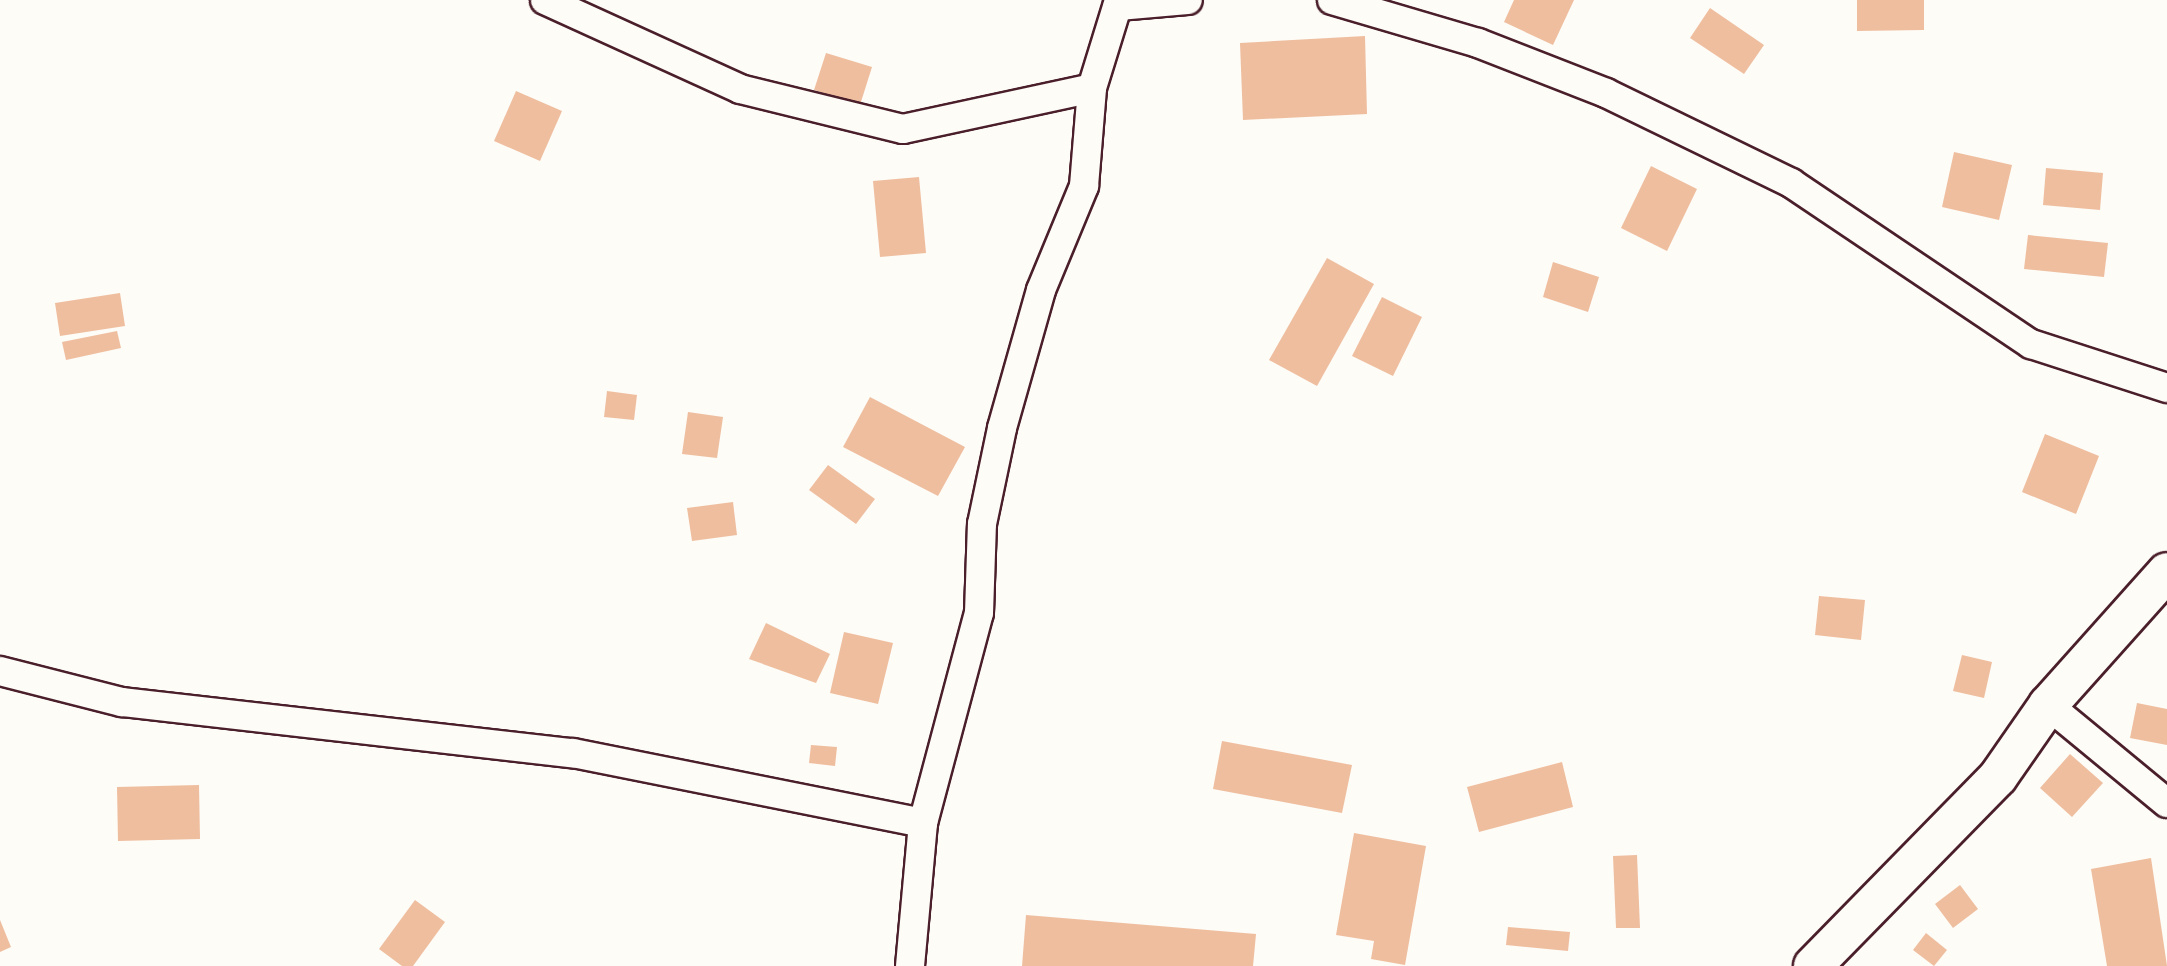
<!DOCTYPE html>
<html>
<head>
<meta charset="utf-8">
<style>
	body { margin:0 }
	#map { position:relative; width:2167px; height:966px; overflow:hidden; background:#fdfcf7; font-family:Itim,sans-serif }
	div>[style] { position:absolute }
	.building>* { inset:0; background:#efbe9f }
	.roads { filter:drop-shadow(2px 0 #4a1f2b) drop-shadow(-2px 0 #4a1f2b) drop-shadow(0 2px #4a1f2b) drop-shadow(0 -2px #4a1f2b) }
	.minor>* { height:28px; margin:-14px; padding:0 14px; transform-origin:14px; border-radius:14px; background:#fdfcf7 }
	.secondary>* { height:38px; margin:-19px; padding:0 19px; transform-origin:19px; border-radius:19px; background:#fdfcf7 }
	span { translate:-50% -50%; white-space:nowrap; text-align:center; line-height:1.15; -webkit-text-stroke:5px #fdfcf7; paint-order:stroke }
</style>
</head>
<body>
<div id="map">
	<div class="building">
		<i style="clip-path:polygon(1514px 0,1574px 0,1553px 45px,1504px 22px)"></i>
		<i style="clip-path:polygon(1857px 0,1924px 0,1924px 30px,1857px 31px)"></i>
		<i style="clip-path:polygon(1710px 8px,1764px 45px,1744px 74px,1690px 38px)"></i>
		<i style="clip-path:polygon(1365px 36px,1367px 114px,1243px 120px,1240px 43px)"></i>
		<i style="clip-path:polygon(826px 53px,872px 67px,860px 105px,814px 90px)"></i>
		<i style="clip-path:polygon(516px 91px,562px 111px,540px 161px,494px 141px)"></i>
		<i style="clip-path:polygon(1954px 152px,2012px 165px,1999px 220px,1942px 207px)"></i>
		<i style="clip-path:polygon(1651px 166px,1697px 189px,1667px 251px,1621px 228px)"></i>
		<i style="clip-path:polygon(2046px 168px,2103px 173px,2100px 210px,2043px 205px)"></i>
		<i style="clip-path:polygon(919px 177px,926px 253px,880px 257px,873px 181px)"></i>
		<i style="clip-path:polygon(2028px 235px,2108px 243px,2104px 277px,2024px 269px)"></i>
		<i style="clip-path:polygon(1327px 258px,1374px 284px,1317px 386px,1269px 360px)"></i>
		<i style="clip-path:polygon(1553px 262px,1599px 277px,1588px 312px,1543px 297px)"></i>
		<i style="clip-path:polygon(120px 293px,125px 326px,60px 336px,55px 303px)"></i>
		<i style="clip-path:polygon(1382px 297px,1422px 317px,1393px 376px,1352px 356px)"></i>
		<i style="clip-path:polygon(117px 331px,121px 348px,66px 360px,62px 342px)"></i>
		<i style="clip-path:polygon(607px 391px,637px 395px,634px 420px,604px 417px)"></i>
		<i style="clip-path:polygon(870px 397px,965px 447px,938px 496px,843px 447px)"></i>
		<i style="clip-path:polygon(688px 412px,723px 417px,717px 458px,682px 454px)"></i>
		<i style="clip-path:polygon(2045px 434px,2099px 456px,2076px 514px,2022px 492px)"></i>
		<i style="clip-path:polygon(828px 465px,875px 499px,856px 524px,809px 490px)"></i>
		<i style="clip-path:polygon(733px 502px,737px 535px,692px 541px,687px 508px)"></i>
		<i style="clip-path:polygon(1819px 596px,1865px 600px,1861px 640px,1815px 635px)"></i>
		<i style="clip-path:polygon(766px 623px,830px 654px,816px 683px,749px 659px)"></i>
		<i style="clip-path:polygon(844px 632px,893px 643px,878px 704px,830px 693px)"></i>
		<i style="clip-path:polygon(1962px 655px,1992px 662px,1984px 698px,1953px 691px)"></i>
		<i style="clip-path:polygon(2137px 703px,2167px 709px,2167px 745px,2130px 738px)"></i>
		<i style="clip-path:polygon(1222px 741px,1352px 765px,1342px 813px,1213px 789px)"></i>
		<i style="clip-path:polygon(811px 745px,837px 747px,835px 766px,809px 763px)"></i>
		<i style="clip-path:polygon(2070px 754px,2103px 783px,2072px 817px,2040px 788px)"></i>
		<i style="clip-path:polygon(1562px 762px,1573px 807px,1479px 832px,1467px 787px)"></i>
		<i style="clip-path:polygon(199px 785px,200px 839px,118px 841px,117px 787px)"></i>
		<i style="clip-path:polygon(1354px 833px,1426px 846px,1405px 965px,1371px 959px,1374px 941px,1336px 935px)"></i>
		<i style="clip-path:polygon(1637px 855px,1640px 928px,1616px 928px,1613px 856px)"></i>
		<i style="clip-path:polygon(2151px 858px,2167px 966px,2107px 966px,2091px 869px)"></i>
		<i style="clip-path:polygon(1960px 885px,1978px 909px,1953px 928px,1935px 904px)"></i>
		<i style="clip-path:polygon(415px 900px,445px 922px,413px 966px,402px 966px,379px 949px)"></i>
		<i style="clip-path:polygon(1026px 915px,1256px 934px,1253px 966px,1022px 966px)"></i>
		<i style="clip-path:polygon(0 920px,11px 947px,0 952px)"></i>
		<i style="clip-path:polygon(1508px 927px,1570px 932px,1568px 951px,1506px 945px)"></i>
		<i style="clip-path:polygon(1926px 933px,1947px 950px,1934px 966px,1913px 950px)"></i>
	</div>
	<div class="roads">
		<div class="minor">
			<i style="left:545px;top:0;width:214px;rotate:24.5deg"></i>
			<i style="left:740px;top:89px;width:168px;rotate:13.8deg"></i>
			<i style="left:903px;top:129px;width:193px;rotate:-12.2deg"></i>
			<i style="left:1332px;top:0;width:152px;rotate:16.4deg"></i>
			<i style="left:1478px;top:43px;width:137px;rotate:21.3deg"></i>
			<i style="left:1606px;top:93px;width:206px;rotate:25.9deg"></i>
			<i style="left:1791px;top:183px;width:289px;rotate:33.9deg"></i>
			<i style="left:2031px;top:344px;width:143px;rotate:17.9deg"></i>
			<i style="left:1118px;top:6px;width:70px;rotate:-4.9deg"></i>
			<i style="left:0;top:671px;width:126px;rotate:14.3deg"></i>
			<i style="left:122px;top:702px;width:454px;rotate:6.5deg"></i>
			<i style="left:573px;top:753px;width:357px;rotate:11.3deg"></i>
			<i style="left:2048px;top:705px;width:154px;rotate:39.5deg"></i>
			<i style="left:910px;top:966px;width:144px;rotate:-84.8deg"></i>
			<i style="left:923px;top:823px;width:217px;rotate:-75.1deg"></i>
			<i style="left:979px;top:613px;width:89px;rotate:-88.1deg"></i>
			<i style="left:982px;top:524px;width:98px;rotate:-78.2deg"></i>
			<i style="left:1002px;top:428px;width:143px;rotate:-74.2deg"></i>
			<i style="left:1041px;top:290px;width:113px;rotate:-67.5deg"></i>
			<i style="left:1084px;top:186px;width:98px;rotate:-85.3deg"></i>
			<i style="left:1092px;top:88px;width:92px;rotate:-72.9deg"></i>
		</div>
		<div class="secondary">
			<i style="left:1813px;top:966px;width:264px;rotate:-45.6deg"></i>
			<i style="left:1998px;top:777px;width:88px;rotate:-55.2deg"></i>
			<i style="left:2048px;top:705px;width:178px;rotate:-48.2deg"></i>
		</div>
	</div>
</div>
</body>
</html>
